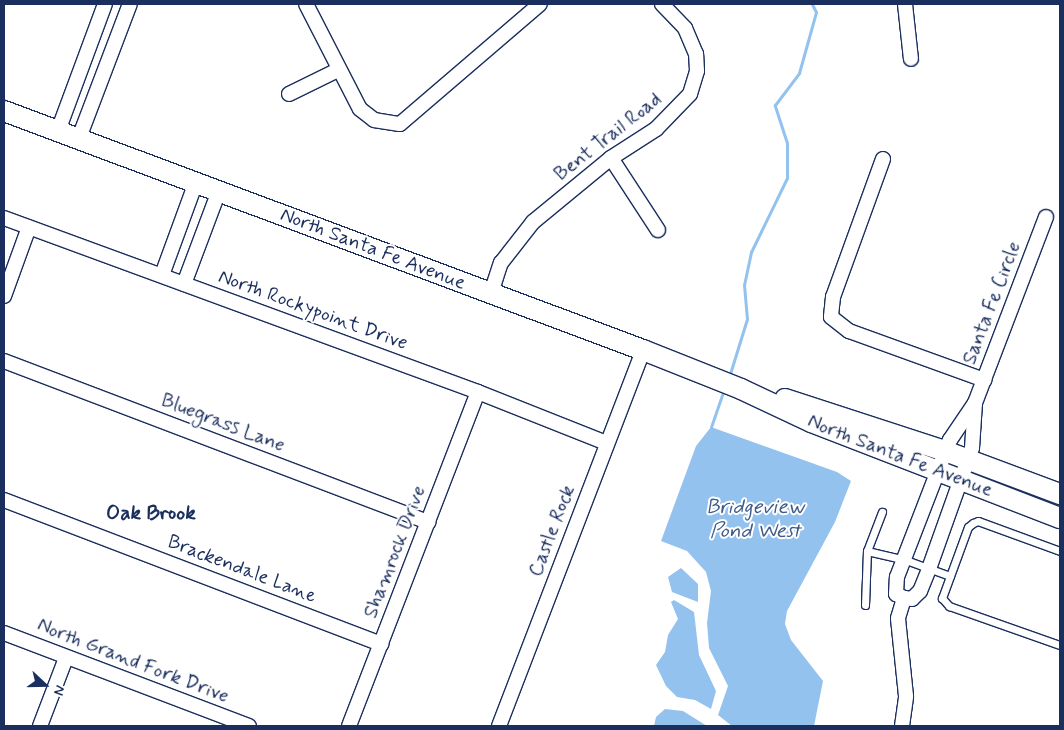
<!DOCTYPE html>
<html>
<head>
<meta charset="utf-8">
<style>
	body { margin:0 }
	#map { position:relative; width:1064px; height:730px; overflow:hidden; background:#fff; font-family:Mynerve,sans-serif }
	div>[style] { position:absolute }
	.water>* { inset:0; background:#93c2ee }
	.stream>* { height:3px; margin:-1.5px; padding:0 1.5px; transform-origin:1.5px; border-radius:1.5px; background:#93c2ee }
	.roads { filter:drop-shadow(1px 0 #1b2f5e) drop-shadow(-1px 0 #1b2f5e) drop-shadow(0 1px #1b2f5e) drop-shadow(0 -1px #1b2f5e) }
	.service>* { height:7px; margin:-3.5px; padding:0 3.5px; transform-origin:3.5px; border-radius:3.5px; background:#fff }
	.minor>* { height:14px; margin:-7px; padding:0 7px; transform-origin:7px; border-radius:7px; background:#fff }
	.secondary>* { height:20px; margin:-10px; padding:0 10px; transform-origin:10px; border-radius:10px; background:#fff }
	span { translate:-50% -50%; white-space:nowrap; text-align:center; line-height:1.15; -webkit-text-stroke:4px #fff; paint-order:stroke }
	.street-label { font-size:20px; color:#1b2f5e }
	.water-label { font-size:21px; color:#3f5b89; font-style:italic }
	.neighbourhood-label { font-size:21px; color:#1b2f5e; font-weight:700 }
	.frame { position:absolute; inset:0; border:5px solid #1b2f5e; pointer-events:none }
	.north { position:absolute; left:20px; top:660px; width:50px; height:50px; -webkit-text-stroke:4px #fff; paint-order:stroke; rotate:111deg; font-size:14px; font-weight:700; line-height:20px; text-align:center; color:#1b2f5e }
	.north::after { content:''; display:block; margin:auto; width:18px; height:22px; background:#1b2f5e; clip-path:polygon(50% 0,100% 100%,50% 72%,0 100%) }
</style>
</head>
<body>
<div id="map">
	<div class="water">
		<i style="clip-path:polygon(711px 427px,837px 472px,851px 481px,835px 522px,787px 611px,785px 624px,791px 640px,823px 681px,814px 726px,732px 726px,718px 715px,728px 686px,709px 648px,707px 623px,711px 591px,706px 572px,687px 551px,661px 541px,696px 446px)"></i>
		<i style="clip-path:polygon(681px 568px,698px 584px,698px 602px,672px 592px,668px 577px)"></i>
		<i style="clip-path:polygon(674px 600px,694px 612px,699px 655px,716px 691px,711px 709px,695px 700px,677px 697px,666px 686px,656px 665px,665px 652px,668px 635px,678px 619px,671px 602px)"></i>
		<i style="clip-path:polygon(665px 709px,683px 711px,707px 726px,654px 726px,656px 717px)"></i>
	</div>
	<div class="stream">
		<i style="left:729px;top:377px;width:61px;rotate:-72.8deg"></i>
		<i style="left:747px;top:319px;width:34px;rotate:-95deg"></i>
		<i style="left:744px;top:285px;width:34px;rotate:-78deg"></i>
		<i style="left:751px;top:252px;width:82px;rotate:-64.1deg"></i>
		<i style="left:787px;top:178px;width:35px;rotate:-90deg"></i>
		<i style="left:787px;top:143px;width:40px;rotate:-108deg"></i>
		<i style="left:775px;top:105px;width:40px;rotate:-53deg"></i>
		<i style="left:799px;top:73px;width:63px;rotate:-74.4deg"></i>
		<i style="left:816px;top:12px;width:9px;rotate:-117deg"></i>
		<i style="left:711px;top:427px;width:39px;rotate:-71deg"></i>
	</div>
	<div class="roads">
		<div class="service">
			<i style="left:867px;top:551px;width:42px;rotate:-69deg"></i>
			<i style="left:1060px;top:551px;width:87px;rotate:-159.9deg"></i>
			<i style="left:978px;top:521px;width:5px;rotate:158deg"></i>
			<i style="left:973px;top:523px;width:6px;rotate:141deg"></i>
			<i style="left:968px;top:527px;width:76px;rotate:110.1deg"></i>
			<i style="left:942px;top:598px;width:11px;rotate:49deg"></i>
			<i style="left:949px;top:606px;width:118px;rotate:19.4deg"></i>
			<i style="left:865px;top:605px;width:54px;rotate:-87.9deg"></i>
			<i style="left:867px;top:551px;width:37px;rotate:13deg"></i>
			<i style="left:903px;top:559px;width:50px;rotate:19.9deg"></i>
		</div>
		<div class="minor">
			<i style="left:306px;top:4px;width:118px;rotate:62.8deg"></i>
			<i style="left:360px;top:109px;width:18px;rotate:38deg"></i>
			<i style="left:374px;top:120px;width:26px;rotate:9deg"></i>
			<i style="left:400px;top:124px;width:184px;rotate:-40.6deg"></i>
			<i style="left:905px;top:4px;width:55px;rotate:83.8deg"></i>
			<i style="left:289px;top:94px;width:55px;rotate:-26.1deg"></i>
			<i style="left:58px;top:131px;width:135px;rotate:-69.7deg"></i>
			<i style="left:79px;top:138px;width:143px;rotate:-69.2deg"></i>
			<i style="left:611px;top:158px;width:86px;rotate:56.9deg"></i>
			<i style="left:883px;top:159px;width:147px;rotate:109.9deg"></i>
			<i style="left:833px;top:297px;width:20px;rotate:96deg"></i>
			<i style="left:831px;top:317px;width:23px;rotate:38deg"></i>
			<i style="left:849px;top:331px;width:144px;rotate:19.9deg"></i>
			<i style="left:4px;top:218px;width:505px;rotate:20.16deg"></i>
			<i style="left:478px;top:392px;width:138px;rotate:21.7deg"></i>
			<i style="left:162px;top:275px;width:99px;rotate:-69.9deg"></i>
			<i style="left:184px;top:284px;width:99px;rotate:-69.4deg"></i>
			<i style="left:491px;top:293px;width:32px;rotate:-72deg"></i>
			<i style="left:501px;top:263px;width:52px;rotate:-52deg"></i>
			<i style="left:533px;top:222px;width:101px;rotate:-39.4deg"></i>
			<i style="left:611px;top:158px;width:54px;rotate:-32.8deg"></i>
			<i style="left:656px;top:129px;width:49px;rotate:-45.8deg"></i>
			<i style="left:690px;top:94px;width:24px;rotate:-73deg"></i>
			<i style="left:697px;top:71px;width:17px;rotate:-93deg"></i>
			<i style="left:696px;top:54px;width:28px;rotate:-113deg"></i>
			<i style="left:685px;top:28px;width:33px;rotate:-134deg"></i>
			<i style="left:4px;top:296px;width:73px;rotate:-70.1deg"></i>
			<i style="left:4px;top:361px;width:454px;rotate:20.8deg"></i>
			<i style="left:975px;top:403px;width:45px;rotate:93.8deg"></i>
			<i style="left:972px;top:448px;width:128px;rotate:109.6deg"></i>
			<i style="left:929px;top:569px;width:24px;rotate:112deg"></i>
			<i style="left:920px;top:591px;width:11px;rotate:135deg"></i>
			<i style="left:912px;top:599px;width:8px;rotate:-173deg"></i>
			<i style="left:904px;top:598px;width:9px;rotate:-153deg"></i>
			<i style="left:896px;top:594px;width:17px;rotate:-87deg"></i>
			<i style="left:897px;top:577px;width:147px;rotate:-68.9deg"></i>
			<i style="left:950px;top:440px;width:45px;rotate:-56deg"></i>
			<i style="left:975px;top:403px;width:199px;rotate:-69.1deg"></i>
			<i style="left:4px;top:500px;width:404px;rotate:20.9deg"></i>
			<i style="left:4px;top:633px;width:262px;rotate:20.8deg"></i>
			<i style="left:40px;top:726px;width:73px;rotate:-69.1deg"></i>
			<i style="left:349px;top:726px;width:358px;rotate:-68.9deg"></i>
			<i style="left:499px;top:726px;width:403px;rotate:-69deg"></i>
			<i style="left:902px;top:726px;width:30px;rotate:-82deg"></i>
			<i style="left:906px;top:696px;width:78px;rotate:-95.9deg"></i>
			<i style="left:898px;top:618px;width:21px;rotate:-73deg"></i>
		</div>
		<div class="secondary">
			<i style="left:4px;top:111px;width:682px;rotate:20.51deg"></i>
			<i style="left:643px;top:350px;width:105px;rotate:21.7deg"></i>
			<i style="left:741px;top:389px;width:77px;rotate:25.2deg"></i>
			<i style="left:811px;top:422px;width:267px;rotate:21.1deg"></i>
			<i style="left:785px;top:399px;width:168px;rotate:18deg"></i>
			<i style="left:945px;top:451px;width:123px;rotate:20.5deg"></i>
		</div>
	</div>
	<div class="street-label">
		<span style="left:608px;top:137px;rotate:-38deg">Bent Trail Road</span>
		<span style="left:373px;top:249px;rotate:21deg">North Santa Fe Avenue</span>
		<span style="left:992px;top:303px;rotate:-69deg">Santa Fe Circle</span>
		<span style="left:313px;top:310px;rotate:20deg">North Rockypoint Drive</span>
		<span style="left:223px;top:423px;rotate:21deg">Bluegrass Lane</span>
		<span style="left:900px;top:456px;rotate:21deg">North Santa Fe Avenue</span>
		<span style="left:552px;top:531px;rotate:-69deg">Castle Rock</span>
		<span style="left:395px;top:552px;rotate:-69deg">Shamrock Drive</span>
		<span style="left:242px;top:569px;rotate:21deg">Brackendale Lane</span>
		<span style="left:133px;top:661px;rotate:21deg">North Grand Fork Drive</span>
	</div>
	<div class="water-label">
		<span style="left:755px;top:519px">Bridgeview<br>Pond West</span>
	</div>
	<div class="neighbourhood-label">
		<span style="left:151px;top:513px">Oak Brook</span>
	</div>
	<div class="frame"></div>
	<div class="north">N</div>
</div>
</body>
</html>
